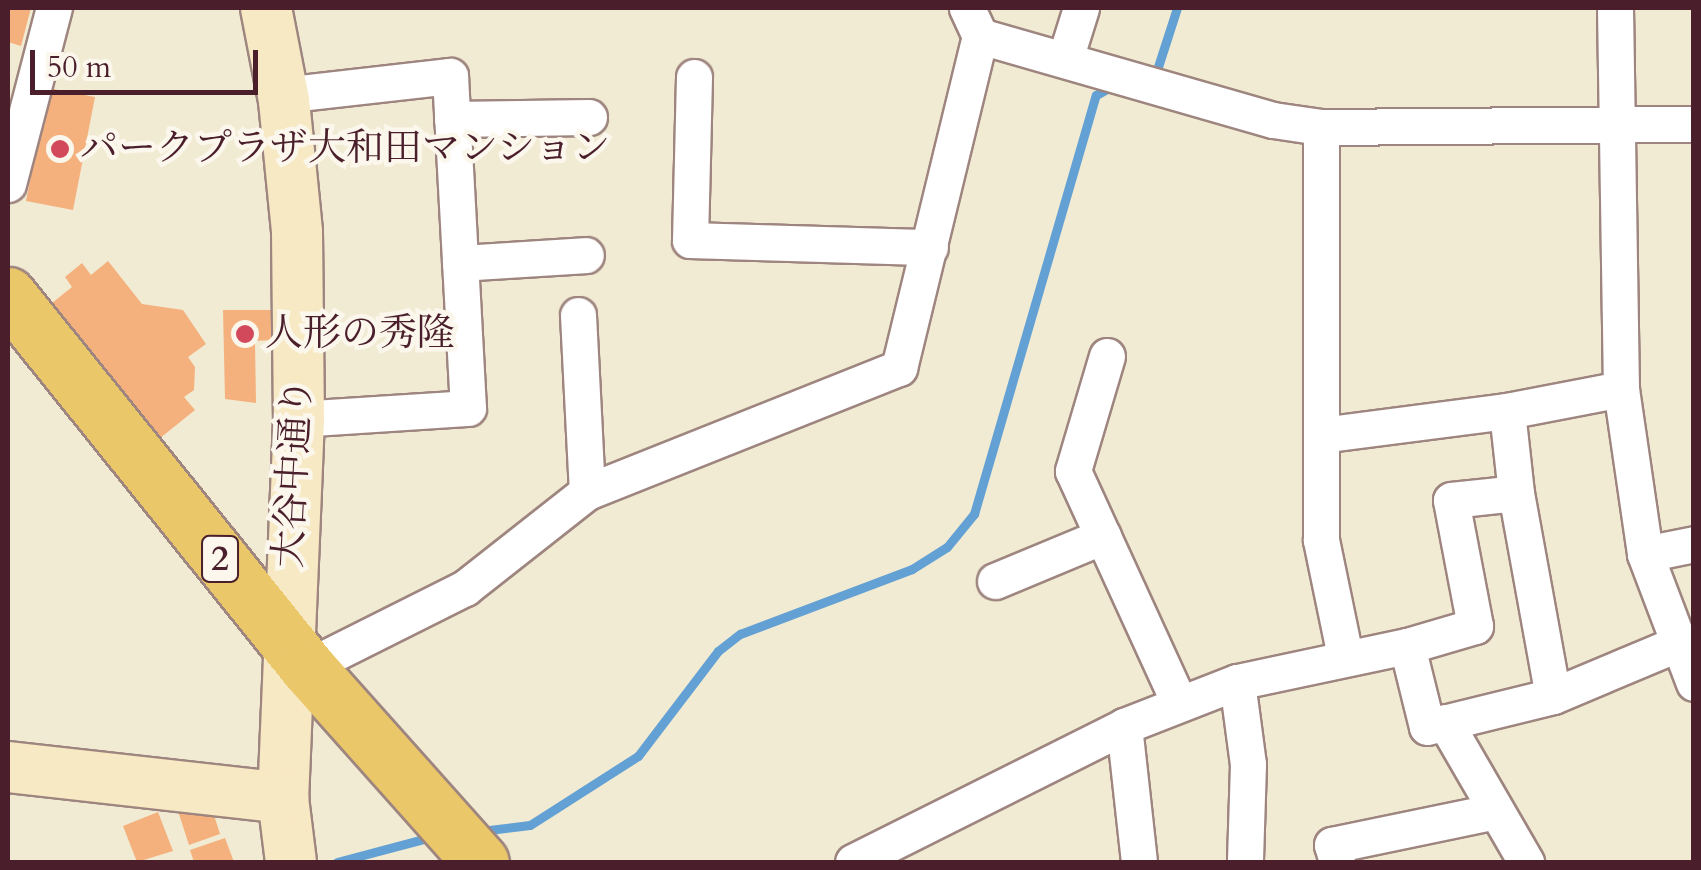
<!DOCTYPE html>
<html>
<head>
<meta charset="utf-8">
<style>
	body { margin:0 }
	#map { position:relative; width:1701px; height:870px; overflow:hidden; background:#f1ebd3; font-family:Cardo,"Noto Serif JP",serif }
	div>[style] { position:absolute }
	.stream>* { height:9px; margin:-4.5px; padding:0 4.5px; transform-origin:4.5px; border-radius:4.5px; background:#63a0d4 }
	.building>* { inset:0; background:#f4b17d }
	.roads { filter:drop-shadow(2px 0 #9e857f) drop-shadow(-2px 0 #9e857f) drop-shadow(0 2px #9e857f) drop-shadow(0 -2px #9e857f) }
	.street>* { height:35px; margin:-17.5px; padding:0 17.5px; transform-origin:17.5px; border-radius:17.5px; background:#fff }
	.secondary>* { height:50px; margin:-25px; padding:0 25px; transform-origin:25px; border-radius:25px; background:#f7e9c3 }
	.primary>* { height:55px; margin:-27.5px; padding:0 27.5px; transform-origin:27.5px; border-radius:27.5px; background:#eac769 }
	.dots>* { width:28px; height:28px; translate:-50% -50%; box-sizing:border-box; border:5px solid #fbf7ec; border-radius:50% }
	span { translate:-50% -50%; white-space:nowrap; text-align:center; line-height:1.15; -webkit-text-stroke:9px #fbf7ec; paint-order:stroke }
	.shield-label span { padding:2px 8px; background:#fbf7ec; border:2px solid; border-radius:8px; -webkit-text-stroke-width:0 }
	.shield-label { font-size:35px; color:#4a1f2b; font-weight:700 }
	.poi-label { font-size:38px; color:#4a1f2b }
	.left { translate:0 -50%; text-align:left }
	.street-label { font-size:38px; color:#4a1f2b }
	.frame { position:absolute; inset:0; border:10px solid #4a1f2b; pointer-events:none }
	.scale { position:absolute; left:30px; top:50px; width:228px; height:45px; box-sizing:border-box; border:5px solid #4a1f2b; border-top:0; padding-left:12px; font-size:30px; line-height:35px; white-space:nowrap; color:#4a1f2b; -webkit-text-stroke:8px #fbf7ec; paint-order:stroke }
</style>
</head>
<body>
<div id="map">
	<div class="stream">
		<i style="left:1155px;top:76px;width:71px;rotate:-72.1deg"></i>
		<i style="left:481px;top:831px;width:49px;rotate:-7deg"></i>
		<i style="left:530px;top:825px;width:128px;rotate:-32.6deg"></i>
		<i style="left:638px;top:756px;width:132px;rotate:-52.7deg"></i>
		<i style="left:718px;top:651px;width:28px;rotate:-38deg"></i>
		<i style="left:740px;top:634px;width:184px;rotate:-20.7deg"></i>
		<i style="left:912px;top:569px;width:41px;rotate:-32.2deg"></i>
		<i style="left:947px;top:547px;width:43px;rotate:-50.7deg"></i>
		<i style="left:974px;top:514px;width:436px;rotate:-73.8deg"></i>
		<i style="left:1096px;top:95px;width:18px;rotate:-29deg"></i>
		<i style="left:337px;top:862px;width:97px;rotate:-14.9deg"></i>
	</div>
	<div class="building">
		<i style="clip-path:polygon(8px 8px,31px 8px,21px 46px,8px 42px)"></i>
		<i style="clip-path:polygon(48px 88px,95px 97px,73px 210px,26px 201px)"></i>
		<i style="clip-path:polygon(108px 261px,142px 304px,183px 310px,206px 344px,188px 357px,195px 367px,194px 390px,184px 397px,195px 410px,154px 443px,47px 307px,72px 287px,65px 277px,82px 263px,91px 275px)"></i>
		<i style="clip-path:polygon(223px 310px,273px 310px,273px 340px,255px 341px,256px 403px,225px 399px)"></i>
		<i style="clip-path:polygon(177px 808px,212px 809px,220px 834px,189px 845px)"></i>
		<i style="clip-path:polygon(158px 812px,173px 851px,137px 862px,123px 826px)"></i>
		<i style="clip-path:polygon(225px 838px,234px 862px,194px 862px,190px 850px)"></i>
	</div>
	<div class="roads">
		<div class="street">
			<i style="left:1615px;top:8px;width:381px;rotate:89.1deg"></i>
			<i style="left:1621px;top:389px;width:167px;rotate:81.7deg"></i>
			<i style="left:1645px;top:554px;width:138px;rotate:69.2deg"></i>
			<i style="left:980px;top:36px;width:305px;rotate:16deg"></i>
			<i style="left:1273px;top:120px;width:49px;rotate:8.3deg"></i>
			<i style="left:1321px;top:127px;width:373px;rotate:-0.5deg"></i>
			<i style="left:1066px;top:56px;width:50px;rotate:-72.6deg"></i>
			<i style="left:694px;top:77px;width:163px;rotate:91.4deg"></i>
			<i style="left:690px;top:240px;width:240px;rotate:1.7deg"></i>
			<i style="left:283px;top:95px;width:168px;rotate:-6.5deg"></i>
			<i style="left:450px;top:76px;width:332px;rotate:86.9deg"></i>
			<i style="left:468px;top:408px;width:169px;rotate:176.3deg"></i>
			<i style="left:452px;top:119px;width:137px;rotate:-0.8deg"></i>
			<i style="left:1321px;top:127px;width:413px;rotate:90deg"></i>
			<i style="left:1321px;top:540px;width:118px;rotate:78.3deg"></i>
			<i style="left:8px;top:184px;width:182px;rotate:-75.4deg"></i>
			<i style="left:460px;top:263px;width:126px;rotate:-3.6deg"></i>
			<i style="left:578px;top:315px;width:177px;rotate:87.1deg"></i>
			<i style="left:1107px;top:356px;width:120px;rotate:106.5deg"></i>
			<i style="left:1073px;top:471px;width:254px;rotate:65.4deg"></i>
			<i style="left:1321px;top:435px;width:188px;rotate:-7.4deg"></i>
			<i style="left:1516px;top:493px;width:82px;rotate:-96.3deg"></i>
			<i style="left:1507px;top:411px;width:116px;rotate:-10.9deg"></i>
			<i style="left:1645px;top:554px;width:50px;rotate:-11.5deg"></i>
			<i style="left:995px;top:581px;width:117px;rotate:-22.6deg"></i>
			<i style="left:1407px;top:646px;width:71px;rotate:-16.4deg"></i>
			<i style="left:1475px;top:626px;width:128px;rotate:-100.8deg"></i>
			<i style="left:1451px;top:500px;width:65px;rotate:-6.1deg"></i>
			<i style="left:1516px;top:493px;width:206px;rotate:79.7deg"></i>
			<i style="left:307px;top:667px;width:177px;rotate:-26.6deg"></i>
			<i style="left:465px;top:588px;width:155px;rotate:-38.2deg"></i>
			<i style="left:587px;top:492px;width:336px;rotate:-21.7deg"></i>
			<i style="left:899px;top:368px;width:342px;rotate:-76.3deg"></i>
			<i style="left:980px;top:36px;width:31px;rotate:-115deg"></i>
			<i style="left:1237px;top:682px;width:83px;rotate:82.4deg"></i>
			<i style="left:1248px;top:764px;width:98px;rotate:91.8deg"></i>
			<i style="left:1445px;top:722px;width:162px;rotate:59.9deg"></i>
			<i style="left:1124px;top:726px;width:137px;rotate:83.7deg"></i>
			<i style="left:853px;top:862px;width:303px;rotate:-26.6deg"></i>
			<i style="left:1124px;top:726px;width:121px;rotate:-21.3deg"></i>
			<i style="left:1237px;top:682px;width:174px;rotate:-12deg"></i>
			<i style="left:1407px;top:646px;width:83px;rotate:76.1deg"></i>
			<i style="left:1427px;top:727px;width:130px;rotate:-13.8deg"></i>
			<i style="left:1553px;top:696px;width:134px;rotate:-22.8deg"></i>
			<i style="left:1337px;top:862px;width:18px;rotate:-106deg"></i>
			<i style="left:1332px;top:845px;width:167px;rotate:-11.7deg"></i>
		</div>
		<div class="secondary">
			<i style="left:266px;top:8px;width:95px;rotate:79deg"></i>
			<i style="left:284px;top:101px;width:132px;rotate:84.3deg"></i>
			<i style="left:297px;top:232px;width:187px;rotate:89.4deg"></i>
			<i style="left:299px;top:419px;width:379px;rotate:92.4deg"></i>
			<i style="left:283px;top:798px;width:64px;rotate:82.9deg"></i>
			<i style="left:8px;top:767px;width:277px;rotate:6.4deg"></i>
		</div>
		<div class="primary">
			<i style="left:8px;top:295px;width:477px;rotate:51.2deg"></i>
			<i style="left:307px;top:667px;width:261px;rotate:48.3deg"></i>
		</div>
	</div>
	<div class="dots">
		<i style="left:60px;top:149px;background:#d1495b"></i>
		<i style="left:245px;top:334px;background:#d1495b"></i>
	</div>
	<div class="shield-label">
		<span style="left:220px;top:559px">2</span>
	</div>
	<div class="poi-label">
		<span class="left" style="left:80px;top:149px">パークプラザ大和田マンション</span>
		<span class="left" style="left:265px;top:334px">人形の秀隆</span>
	</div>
	<div class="street-label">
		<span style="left:294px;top:473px;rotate:-87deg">大谷中通り</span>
	</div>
	<div class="frame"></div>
	<div class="scale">50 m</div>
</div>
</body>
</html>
